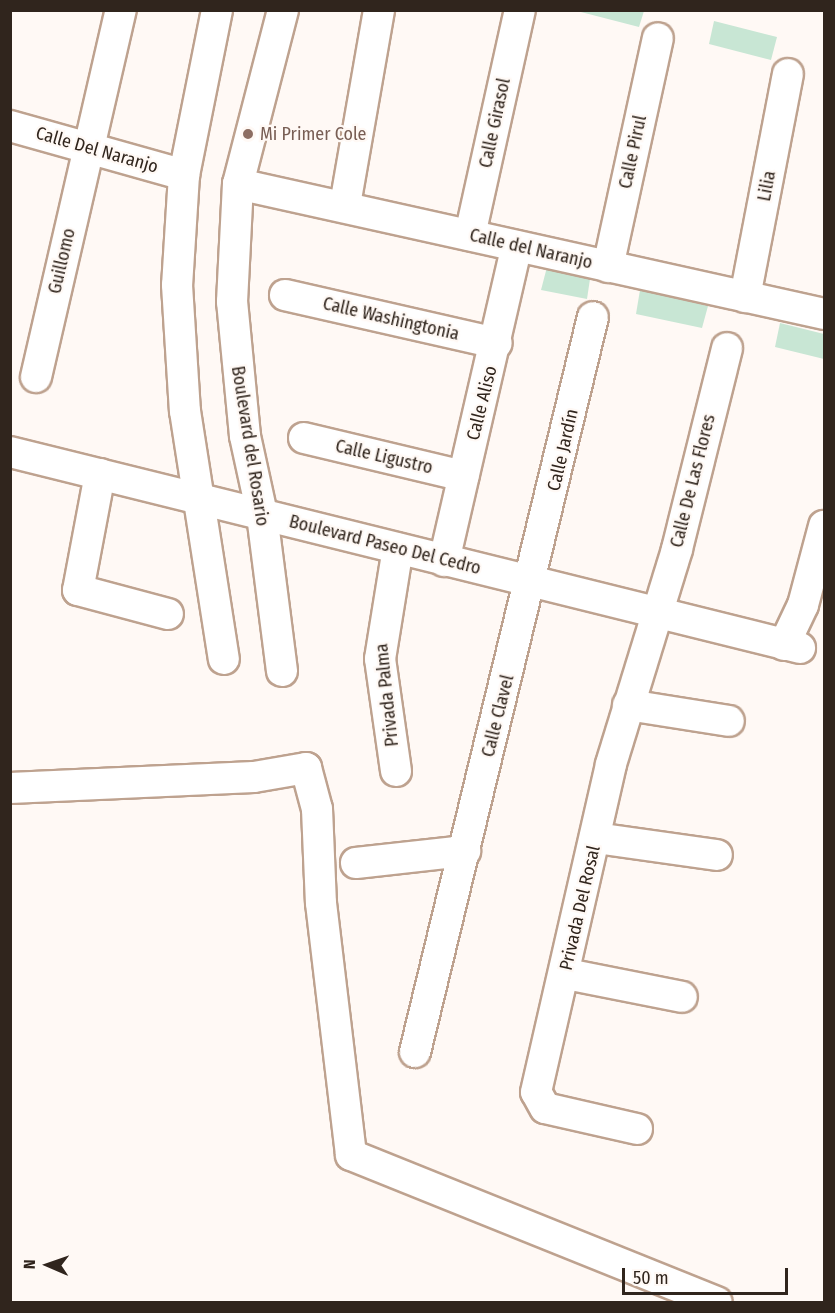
<!DOCTYPE html>
<html>
<head>
<meta charset="utf-8">
<style>
	body { margin:0 }
	#map { position:relative; width:835px; height:1313px; overflow:hidden; background:#fff9f5; font-family:"Fira Sans Condensed",sans-serif }
	div>[style] { position:absolute }
	.green>* { inset:0; background:#c8e6d4 }
	.roads { filter:drop-shadow(2px 0 #bea28f) drop-shadow(-2px 0 #bea28f) drop-shadow(0 2px #bea28f) drop-shadow(0 -2px #bea28f) }
	.minor>* { height:30px; margin:-15px; padding:0 15px; transform-origin:15px; border-radius:15px; background:#fff }
	.dots>* { width:16px; height:16px; translate:-50% -50%; box-sizing:border-box; border:3px solid #fff9f5; border-radius:50% }
	span { translate:-50% -50%; white-space:nowrap; text-align:center; line-height:1.15; -webkit-text-stroke:4.5px #fff9f5; paint-order:stroke }
	.street-label { font-size:18px; color:#30251d }
	.education-label { font-size:18px; color:#785e54 }
	.left { translate:0 -50%; text-align:left }
	.frame { position:absolute; inset:0; border:12px solid #30251d; pointer-events:none }
	.north { position:absolute; left:18px; top:1235px; width:60px; height:60px; -webkit-text-stroke:4px #fff9f5; paint-order:stroke; rotate:272deg; font-size:16px; font-weight:700; line-height:24px; text-align:center; color:#30251d }
	.north::after { content:''; display:block; margin:auto; width:21px; height:27px; background:#30251d; clip-path:polygon(50% 0,100% 100%,50% 72%,0 100%) }
	.scale { position:absolute; left:622px; top:1268px; width:166px; height:27px; box-sizing:border-box; border:3px solid #30251d; border-top:0; padding-left:8px; font-size:18px; line-height:21px; white-space:nowrap; color:#30251d; -webkit-text-stroke:4px #fff9f5; paint-order:stroke }
</style>
</head>
<body>
<div id="map">
	<div class="green">
		<i style="clip-path:polygon(577px 11px,644px 10px,644px 11px,639px 27px)"></i>
		<i style="clip-path:polygon(714px 21px,777px 37px,771px 60px,709px 44px)"></i>
		<i style="clip-path:polygon(547px 267px,590px 279px,587px 299px,541px 290px)"></i>
		<i style="clip-path:polygon(640px 290px,708px 306px,702px 328px,636px 314px)"></i>
		<i style="clip-path:polygon(780px 323px,824px 334px,824px 359px,775px 347px)"></i>
	</div>
	<div class="roads">
		<div class="minor">
			<i style="left:217px;top:10px;width:168px;rotate:101.3deg"></i>
			<i style="left:184px;top:175px;width:110px;rotate:93.6deg"></i>
			<i style="left:177px;top:285px;width:126px;rotate:86.4deg"></i>
			<i style="left:185px;top:411px;width:251px;rotate:81.1deg"></i>
			<i style="left:10px;top:126px;width:181px;rotate:15.7deg"></i>
			<i style="left:238px;top:184px;width:600px;rotate:12.51deg"></i>
			<i style="left:345px;top:205px;width:198px;rotate:-80.1deg"></i>
			<i style="left:470px;top:235px;width:230px;rotate:-77.5deg"></i>
			<i style="left:608px;top:267px;width:234px;rotate:-77.7deg"></i>
			<i style="left:285px;top:295px;width:217px;rotate:12.8deg"></i>
			<i style="left:745px;top:297px;width:227px;rotate:-79.1deg"></i>
			<i style="left:36px;top:377px;width:377px;rotate:-77deg"></i>
			<i style="left:304px;top:438px;width:164px;rotate:13.4deg"></i>
			<i style="left:10px;top:452px;width:814px;rotate:13.93deg"></i>
			<i style="left:100px;top:474px;width:118px;rotate:100.7deg"></i>
			<i style="left:78px;top:590px;width:93px;rotate:14.9deg"></i>
			<i style="left:444px;top:561px;width:323px;rotate:-77deg"></i>
			<i style="left:784px;top:645px;width:44px;rotate:-64.6deg"></i>
			<i style="left:803px;top:605px;width:82px;rotate:-75.1deg"></i>
			<i style="left:282px;top:671px;width:158px;rotate:-97.3deg"></i>
			<i style="left:262px;top:514px;width:80px;rotate:-102.3deg"></i>
			<i style="left:245px;top:436px;width:135px;rotate:-95.5deg"></i>
			<i style="left:232px;top:302px;width:118px;rotate:-87.1deg"></i>
			<i style="left:238px;top:184px;width:180px;rotate:-75.5deg"></i>
			<i style="left:628px;top:705px;width:102px;rotate:9deg"></i>
			<i style="left:396px;top:771px;width:113px;rotate:-98.1deg"></i>
			<i style="left:380px;top:659px;width:112px;rotate:-80.8deg"></i>
			<i style="left:10px;top:788px;width:244px;rotate:-2.6deg"></i>
			<i style="left:254px;top:777px;width:53px;rotate:-9.8deg"></i>
			<i style="left:306px;top:768px;width:42px;rotate:75deg"></i>
			<i style="left:317px;top:809px;width:94px;rotate:87.6deg"></i>
			<i style="left:321px;top:903px;width:254px;rotate:83.2deg"></i>
			<i style="left:351px;top:1155px;width:394px;rotate:21.9deg"></i>
			<i style="left:596px;top:838px;width:122px;rotate:8deg"></i>
			<i style="left:356px;top:863px;width:110px;rotate:-6.3deg"></i>
			<i style="left:566px;top:974px;width:118px;rotate:11.2deg"></i>
			<i style="left:415px;top:1052px;width:756px;rotate:-76.39deg"></i>
			<i style="left:637px;top:1129px;width:94px;rotate:-167.1deg"></i>
			<i style="left:545px;top:1108px;width:18px;rotate:-119deg"></i>
			<i style="left:536px;top:1092px;width:336px;rotate:-77.1deg"></i>
			<i style="left:611px;top:764px;width:225px;rotate:-72.9deg"></i>
			<i style="left:677px;top:549px;width:207px;rotate:-76deg"></i>
		</div>
	</div>
	<div class="dots">
		<i style="left:248px;top:134px;background:#8d6e63"></i>
	</div>
	<div class="street-label">
		<span style="left:495px;top:123px;rotate:-78deg">Calle Girasol</span>
		<span style="left:97px;top:150px;rotate:16deg">Calle Del Naranjo</span>
		<span style="left:633px;top:152px;rotate:-78deg">Calle Pirul</span>
		<span style="left:767px;top:186px;rotate:-79deg">Lilia</span>
		<span style="left:531px;top:249px;rotate:13deg">Calle del Naranjo</span>
		<span style="left:62px;top:261px;rotate:-77deg">Guillomo</span>
		<span style="left:391px;top:319px;rotate:13deg">Calle Washingtonia</span>
		<span style="left:482px;top:403px;rotate:-76deg">Calle Aliso</span>
		<span style="left:250px;top:446px;rotate:81deg">Boulevard del Rosario</span>
		<span style="left:563px;top:450px;rotate:-77deg">Calle Jardín</span>
		<span style="left:384px;top:457px;rotate:13deg">Calle Ligustro</span>
		<span style="left:693px;top:481px;rotate:-76deg">Calle De Las Flores</span>
		<span style="left:385px;top:545px;rotate:14deg">Boulevard Paseo Del Cedro</span>
		<span style="left:387px;top:695px;rotate:-96deg">Privada Palma</span>
		<span style="left:498px;top:716px;rotate:-76deg">Calle Clavel</span>
		<span style="left:580px;top:908px;rotate:-77deg">Privada Del Rosal</span>
	</div>
	<div class="education-label">
		<span class="left" style="left:260px;top:134px">Mi Primer Cole</span>
	</div>
	<div class="frame"></div>
	<div class="north">N</div>
	<div class="scale">50 m</div>
</div>
</body>
</html>
